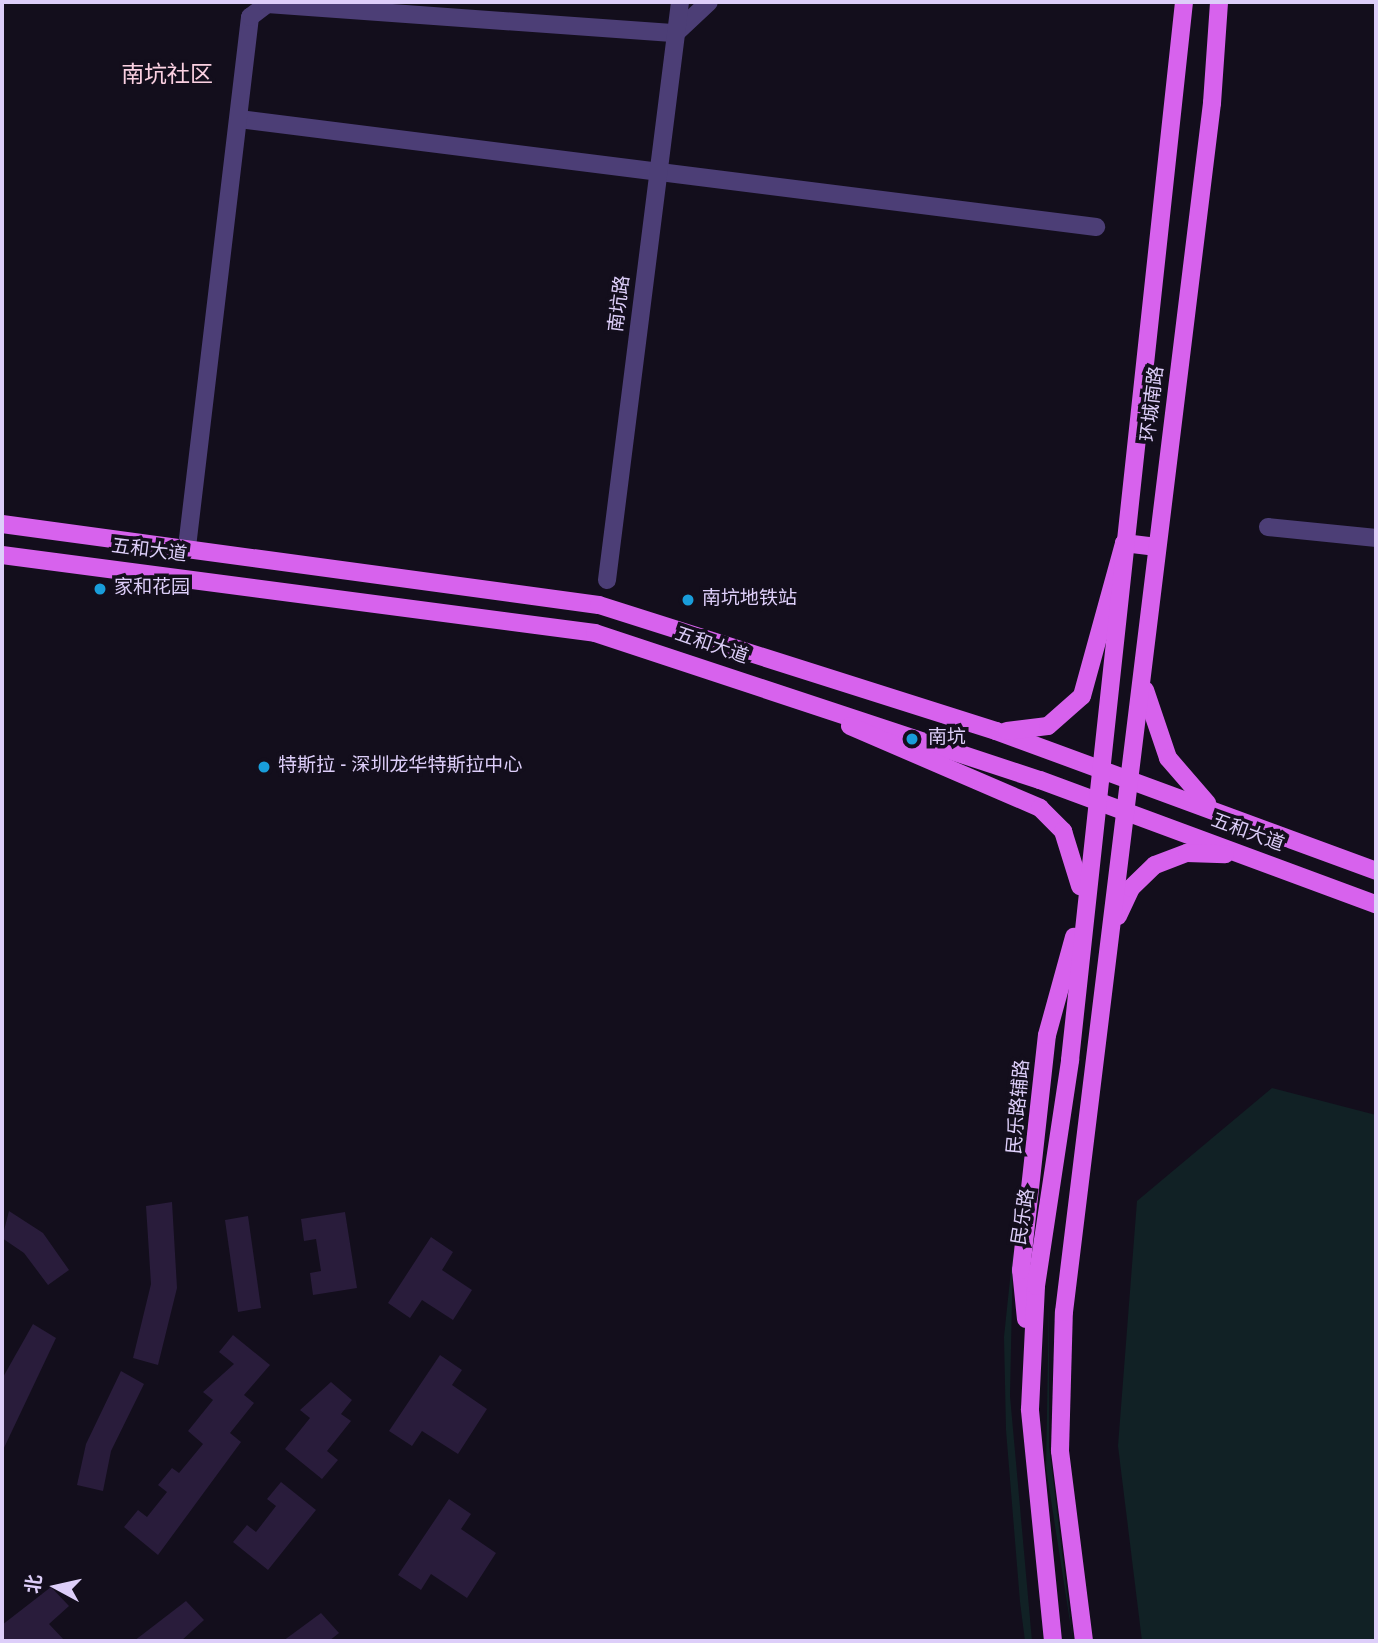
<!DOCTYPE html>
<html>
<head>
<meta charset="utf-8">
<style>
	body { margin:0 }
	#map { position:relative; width:1378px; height:1643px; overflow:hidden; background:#130e1c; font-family:Overpass,"Noto Sans SC",sans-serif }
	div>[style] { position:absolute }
	.green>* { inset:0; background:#112125 }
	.building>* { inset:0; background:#291c3b }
	.minor>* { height:18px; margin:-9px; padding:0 9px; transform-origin:9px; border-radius:9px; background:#4c3e76 }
	.major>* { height:18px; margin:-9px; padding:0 9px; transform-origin:9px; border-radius:9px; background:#d762ed }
	.dots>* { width:19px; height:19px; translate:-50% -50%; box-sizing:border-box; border:4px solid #130e1c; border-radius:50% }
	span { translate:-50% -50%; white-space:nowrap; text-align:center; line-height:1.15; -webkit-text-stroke:7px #130e1c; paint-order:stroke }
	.street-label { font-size:19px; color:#ddcef9 }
	.poi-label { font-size:19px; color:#ddcef9 }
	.left { translate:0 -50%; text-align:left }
	.quarter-label { font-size:23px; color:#fad0e1 }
	.frame { position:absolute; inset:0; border:4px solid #ddcef9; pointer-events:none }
	.north { position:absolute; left:21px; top:1552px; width:70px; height:70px; -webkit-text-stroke:5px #130e1c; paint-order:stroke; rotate:278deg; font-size:19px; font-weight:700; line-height:28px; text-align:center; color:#ddcef9 }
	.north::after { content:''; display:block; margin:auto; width:24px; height:32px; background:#ddcef9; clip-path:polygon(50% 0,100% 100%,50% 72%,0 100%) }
</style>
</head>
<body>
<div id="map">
	<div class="green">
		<i style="clip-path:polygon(1272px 1088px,1376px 1115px,1376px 1641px,1142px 1641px,1118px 1446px,1137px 1201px)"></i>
		<i style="clip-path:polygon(1013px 1251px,1010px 1396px,1032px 1641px,1025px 1641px,1020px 1602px,1006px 1430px,1004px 1337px)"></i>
		<i style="clip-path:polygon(1049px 1299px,1049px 1446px,1073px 1641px,1046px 1468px)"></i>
	</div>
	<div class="building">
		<i style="clip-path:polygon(172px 1202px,177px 1288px,158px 1365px,133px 1358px,151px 1284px,146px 1206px)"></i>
		<i style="clip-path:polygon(9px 1211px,43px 1233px,69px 1270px,48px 1285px,24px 1253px,2px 1238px)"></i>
		<i style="clip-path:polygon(345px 1212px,357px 1288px,313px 1295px,310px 1273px,321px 1271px,316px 1239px,304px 1241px,301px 1219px)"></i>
		<i style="clip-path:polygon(248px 1216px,261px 1308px,238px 1312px,225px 1220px)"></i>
		<i style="clip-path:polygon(431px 1237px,453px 1252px,442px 1270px,472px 1290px,453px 1320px,422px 1300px,410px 1318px,388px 1303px)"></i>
		<i style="clip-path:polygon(33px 1324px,56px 1338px,2px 1452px,2px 1379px)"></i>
		<i style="clip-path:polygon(233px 1335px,270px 1365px,244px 1395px,254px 1403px,230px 1433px,241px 1442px,158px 1555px,124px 1527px,138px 1510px,147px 1517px,167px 1492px,158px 1485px,172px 1468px,179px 1473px,203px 1444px,188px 1431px,213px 1400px,203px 1392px,234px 1364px,219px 1352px)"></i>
		<i style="clip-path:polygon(440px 1355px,462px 1370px,452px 1385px,487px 1409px,458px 1454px,422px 1431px,412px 1446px,389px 1431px)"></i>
		<i style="clip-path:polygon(121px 1371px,144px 1384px,111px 1451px,103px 1491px,77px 1485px,86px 1444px)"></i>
		<i style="clip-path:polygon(331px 1382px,352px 1400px,341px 1414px,351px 1421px,327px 1451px,338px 1460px,322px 1479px,285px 1449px,310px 1418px,300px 1410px)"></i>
		<i style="clip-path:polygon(281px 1482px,316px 1510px,268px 1570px,233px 1542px,247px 1525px,256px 1532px,276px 1506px,267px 1499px)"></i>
		<i style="clip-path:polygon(449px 1499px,471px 1514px,461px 1529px,496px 1553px,467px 1598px,431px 1574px,421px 1590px,398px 1575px)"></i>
		<i style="clip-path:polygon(51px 1587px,69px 1606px,49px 1624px,65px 1641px,2px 1641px,2px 1625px)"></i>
		<i style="clip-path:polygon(186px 1601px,204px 1620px,181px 1641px,134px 1641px)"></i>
		<i style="clip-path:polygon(321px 1613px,339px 1633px,329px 1641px,283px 1641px)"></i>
	</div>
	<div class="minor">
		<i style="left:239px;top:119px;width:864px;rotate:7.18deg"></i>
		<i style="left:1268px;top:527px;width:109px;rotate:5.8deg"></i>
		<i style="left:187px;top:547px;width:534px;rotate:-83.22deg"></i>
		<i style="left:250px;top:17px;width:21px;rotate:-37deg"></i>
		<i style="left:267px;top:4px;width:410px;rotate:4.1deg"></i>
		<i style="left:676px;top:33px;width:45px;rotate:-43.2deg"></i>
		<i style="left:607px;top:580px;width:583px;rotate:-82.8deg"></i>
	</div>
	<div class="major">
		<i style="left:2px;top:524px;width:602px;rotate:7.73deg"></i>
		<i style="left:599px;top:605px;width:417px;rotate:17.6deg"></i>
		<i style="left:996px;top:731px;width:405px;rotate:20.2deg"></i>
		<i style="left:2px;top:555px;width:598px;rotate:7.49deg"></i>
		<i style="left:595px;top:633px;width:469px;rotate:18.3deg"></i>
		<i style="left:1040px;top:780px;width:358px;rotate:20.3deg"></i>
		<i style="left:1145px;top:690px;width:72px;rotate:71.3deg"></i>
		<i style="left:1168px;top:758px;width:60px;rotate:49.1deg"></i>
		<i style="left:850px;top:726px;width:207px;rotate:23.3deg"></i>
		<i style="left:1040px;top:808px;width:33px;rotate:45deg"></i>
		<i style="left:1063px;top:831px;width:58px;rotate:72.8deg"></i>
		<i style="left:1007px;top:731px;width:41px;rotate:-7deg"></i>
		<i style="left:1048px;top:726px;width:45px;rotate:-41.4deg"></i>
		<i style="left:1082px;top:696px;width:159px;rotate:-74.6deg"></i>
		<i style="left:1124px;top:543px;width:33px;rotate:7deg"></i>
		<i style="left:1118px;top:916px;width:31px;rotate:-65deg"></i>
		<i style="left:1131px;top:888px;width:33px;rotate:-44deg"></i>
		<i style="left:1155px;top:865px;width:34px;rotate:-21deg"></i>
		<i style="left:1187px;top:853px;width:38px;rotate:2deg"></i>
		<i style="left:1026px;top:1319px;width:49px;rotate:-95.8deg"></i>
		<i style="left:1021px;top:1270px;width:236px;rotate:-83.7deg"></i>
		<i style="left:1047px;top:1035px;width:102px;rotate:-74.6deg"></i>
		<i style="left:1053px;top:1641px;width:233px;rotate:-95.7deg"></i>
		<i style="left:1030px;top:1409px;width:123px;rotate:-87.2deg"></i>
		<i style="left:1036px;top:1286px;width:229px;rotate:-81.4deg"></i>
		<i style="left:1070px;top:1060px;width:1064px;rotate:-83.85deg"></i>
		<i style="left:1084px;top:1641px;width:192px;rotate:-97.2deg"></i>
		<i style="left:1060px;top:1451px;width:139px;rotate:-88.4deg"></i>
		<i style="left:1064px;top:1312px;width:1218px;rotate:-83.02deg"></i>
		<i style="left:1212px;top:103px;width:101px;rotate:-86deg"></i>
	</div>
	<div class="dots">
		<i style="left:100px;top:589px;background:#199dda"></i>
		<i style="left:688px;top:600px;background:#199dda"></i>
		<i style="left:912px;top:739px;background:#199dda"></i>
		<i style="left:264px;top:767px;background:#199dda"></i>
	</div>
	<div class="street-label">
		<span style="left:621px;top:304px;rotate:-83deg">南坑路</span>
		<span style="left:1154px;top:404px;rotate:-83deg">环城南路</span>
		<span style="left:149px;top:552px;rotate:7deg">五和大道</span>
		<span style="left:711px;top:647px;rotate:19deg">五和大道</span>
		<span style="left:1247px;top:834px;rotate:20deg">五和大道</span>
		<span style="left:1020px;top:1107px;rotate:-85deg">民乐路辅路</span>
		<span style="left:1025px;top:1217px;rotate:-81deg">民乐路</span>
	</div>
	<div class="poi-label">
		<span class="left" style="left:114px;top:589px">家和花园</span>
		<span class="left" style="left:702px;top:600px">南坑地铁站</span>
		<span class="left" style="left:928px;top:739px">南坑</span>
		<span class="left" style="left:278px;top:767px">特斯拉 - 深圳龙华特斯拉中心</span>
	</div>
	<div class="quarter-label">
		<span style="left:167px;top:77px">南坑社区</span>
	</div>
	<div class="frame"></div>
	<div class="north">北</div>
</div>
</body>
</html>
